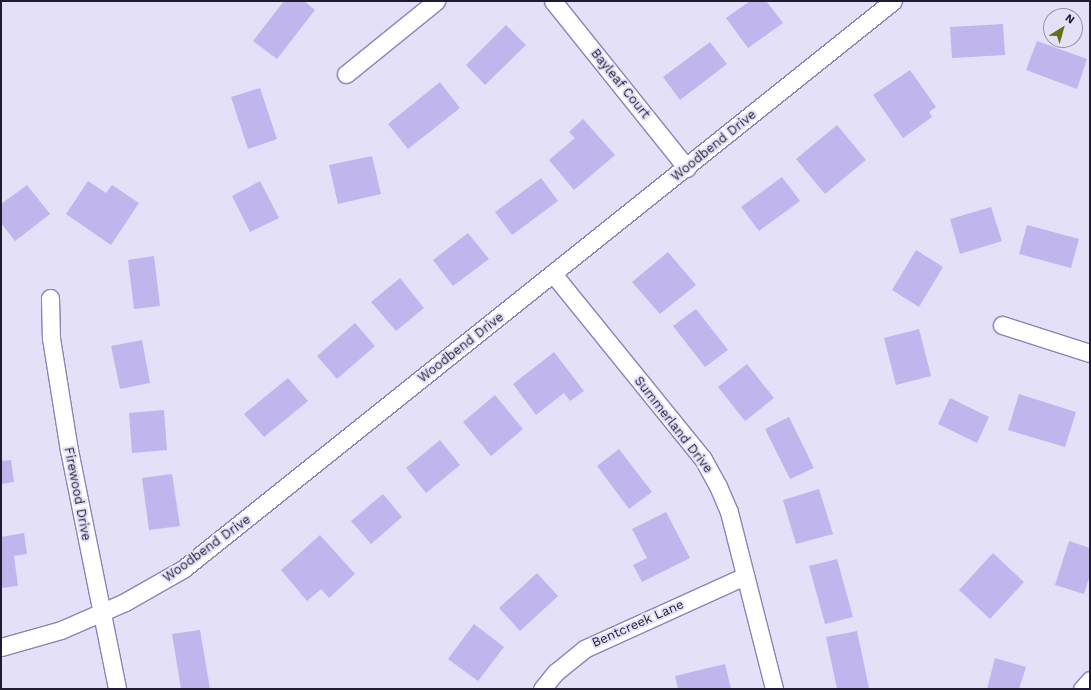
<!DOCTYPE html>
<html>
<head>
<meta charset="utf-8">
<style>
	body { margin:0 }
	#map { position:relative; width:1091px; height:690px; overflow:hidden; background:#e4e0f8; font-family:"Work Sans",sans-serif }
	div>[style] { position:absolute }
	.building>* { inset:0; background:#c1b5ee }
	.roads { filter:drop-shadow(1px 0 #8f82b9) drop-shadow(-1px 0 #8f82b9) drop-shadow(0 1px #8f82b9) drop-shadow(0 -1px #8f82b9) }
	.minor>* { height:17px; margin:-8.5px; padding:0 8.5px; transform-origin:8.5px; border-radius:8.5px; background:#fff }
	span { translate:-50% -50%; white-space:nowrap; text-align:center; line-height:1.15; -webkit-text-stroke:4px #e4e0f8; paint-order:stroke }
	.street-label { font-size:13px; color:#211b31 }
	.frame { position:absolute; inset:0; border:2px solid #211b31; pointer-events:none }
	.north { position:absolute; left:1043px; top:8px; width:40px; height:40px; box-sizing:border-box; background:#e4e0f8; border:1px solid #9691a8; border-radius:50%; rotate:37deg; font-size:11px; font-weight:700; line-height:16px; text-align:center; color:#211b31 }
	.north::after { content:''; display:block; margin:auto; width:14px; height:18px; background:#676e15; clip-path:polygon(50% 0,100% 100%,50% 72%,0 100%) }
</style>
</head>
<body>
<div id="map">
	<div class="building">
		<i style="clip-path:polygon(284px 1px,304px 1px,315px 10px,277px 59px,253px 41px)"></i>
		<i style="clip-path:polygon(750px 1px,766px 1px,783px 23px,748px 48px,726px 18px)"></i>
		<i style="clip-path:polygon(1003px 24px,1005px 55px,952px 58px,950px 27px)"></i>
		<i style="clip-path:polygon(506px 25px,526px 45px,485px 85px,466px 65px)"></i>
		<i style="clip-path:polygon(1037px 41px,1087px 59px,1077px 89px,1026px 70px)"></i>
		<i style="clip-path:polygon(710px 42px,727px 64px,680px 100px,663px 77px)"></i>
		<i style="clip-path:polygon(910px 70px,936px 107px,929px 112px,932px 117px,903px 138px,873px 95px)"></i>
		<i style="clip-path:polygon(440px 82px,460px 108px,408px 149px,388px 124px)"></i>
		<i style="clip-path:polygon(260px 88px,277px 139px,248px 149px,231px 97px)"></i>
		<i style="clip-path:polygon(583px 119px,615px 155px,574px 190px,549px 160px,575px 138px,569px 132px)"></i>
		<i style="clip-path:polygon(837px 125px,866px 160px,825px 194px,796px 159px)"></i>
		<i style="clip-path:polygon(372px 156px,381px 194px,338px 204px,329px 165px)"></i>
		<i style="clip-path:polygon(782px 177px,800px 201px,759px 231px,741px 207px)"></i>
		<i style="clip-path:polygon(541px 178px,558px 201px,512px 235px,495px 212px)"></i>
		<i style="clip-path:polygon(88px 181px,106px 193px,112px 185px,139px 203px,111px 245px,66px 214px)"></i>
		<i style="clip-path:polygon(260px 181px,279px 218px,250px 232px,232px 196px)"></i>
		<i style="clip-path:polygon(27px 185px,50px 214px,15px 241px,1px 223px,1px 204px)"></i>
		<i style="clip-path:polygon(991px 207px,1002px 241px,960px 254px,950px 219px)"></i>
		<i style="clip-path:polygon(1027px 225px,1079px 239px,1071px 268px,1019px 254px)"></i>
		<i style="clip-path:polygon(468px 233px,489px 259px,453px 286px,433px 260px)"></i>
		<i style="clip-path:polygon(916px 250px,943px 267px,919px 307px,892px 290px)"></i>
		<i style="clip-path:polygon(668px 252px,696px 285px,660px 314px,632px 282px)"></i>
		<i style="clip-path:polygon(154px 256px,160px 306px,134px 309px,128px 260px)"></i>
		<i style="clip-path:polygon(400px 278px,424px 308px,396px 331px,371px 302px)"></i>
		<i style="clip-path:polygon(696px 309px,728px 350px,705px 367px,673px 326px)"></i>
		<i style="clip-path:polygon(355px 323px,375px 346px,337px 379px,317px 356px)"></i>
		<i style="clip-path:polygon(919px 329px,931px 376px,896px 385px,884px 338px)"></i>
		<i style="clip-path:polygon(142px 340px,150px 383px,120px 389px,111px 346px)"></i>
		<i style="clip-path:polygon(554px 352px,584px 391px,570px 401px,564px 393px,536px 415px,513px 384px)"></i>
		<i style="clip-path:polygon(747px 364px,774px 398px,745px 421px,718px 387px)"></i>
		<i style="clip-path:polygon(288px 378px,308px 401px,264px 437px,244px 414px)"></i>
		<i style="clip-path:polygon(1019px 394px,1076px 412px,1065px 447px,1008px 430px)"></i>
		<i style="clip-path:polygon(495px 395px,523px 429px,491px 456px,463px 422px)"></i>
		<i style="clip-path:polygon(950px 398px,989px 417px,977px 443px,938px 424px)"></i>
		<i style="clip-path:polygon(164px 410px,167px 450px,132px 453px,129px 413px)"></i>
		<i style="clip-path:polygon(789px 417px,814px 468px,790px 479px,765px 429px)"></i>
		<i style="clip-path:polygon(440px 440px,460px 465px,426px 493px,406px 468px)"></i>
		<i style="clip-path:polygon(619px 449px,652px 492px,629px 509px,597px 466px)"></i>
		<i style="clip-path:polygon(11px 460px,14px 482px,1px 484px,1px 461px)"></i>
		<i style="clip-path:polygon(172px 474px,180px 526px,149px 530px,142px 478px)"></i>
		<i style="clip-path:polygon(819px 489px,833px 534px,796px 544px,783px 500px)"></i>
		<i style="clip-path:polygon(383px 494px,402px 517px,371px 544px,351px 521px)"></i>
		<i style="clip-path:polygon(666px 512px,690px 558px,642px 582px,633px 565px,647px 558px,632px 529px)"></i>
		<i style="clip-path:polygon(24px 533px,27px 554px,14px 556px,18px 586px,1px 588px,1px 537px)"></i>
		<i style="clip-path:polygon(320px 535px,355px 574px,329px 598px,321px 589px,307px 601px,281px 570px)"></i>
		<i style="clip-path:polygon(1069px 541px,1090px 548px,1090px 575px,1084px 594px,1055px 585px)"></i>
		<i style="clip-path:polygon(993px 553px,1024px 582px,990px 619px,959px 590px)"></i>
		<i style="clip-path:polygon(837px 559px,853px 617px,825px 624px,809px 566px)"></i>
		<i style="clip-path:polygon(537px 573px,558px 596px,520px 631px,499px 608px)"></i>
		<i style="clip-path:polygon(474px 624px,504px 647px,478px 681px,448px 659px)"></i>
		<i style="clip-path:polygon(200px 630px,210px 689px,181px 689px,172px 634px)"></i>
		<i style="clip-path:polygon(857px 631px,869px 688px,837px 689px,826px 637px)"></i>
		<i style="clip-path:polygon(995px 658px,1026px 667px,1019px 689px,987px 689px)"></i>
		<i style="clip-path:polygon(725px 664px,731px 689px,678px 689px,675px 676px)"></i>
	</div>
	<div class="roads">
		<div class="minor">
			<i style="left:553px;top:1px;width:214px;rotate:51.3deg"></i>
			<i style="left:346px;top:74px;width:116px;rotate:-39deg"></i>
			<i style="left:554px;top:275px;width:237px;rotate:51deg"></i>
			<i style="left:703px;top:459px;width:31px;rotate:61deg"></i>
			<i style="left:718px;top:486px;width:28px;rotate:67deg"></i>
			<i style="left:729px;top:512px;width:183px;rotate:75.7deg"></i>
			<i style="left:50px;top:298px;width:40px;rotate:88.6deg"></i>
			<i style="left:51px;top:338px;width:113px;rotate:80.9deg"></i>
			<i style="left:69px;top:450px;width:244px;rotate:78.6deg"></i>
			<i style="left:1002px;top:325px;width:92px;rotate:17.7deg"></i>
			<i style="left:1px;top:647px;width:62px;rotate:-15.8deg"></i>
			<i style="left:61px;top:630px;width:70px;rotate:-23.6deg"></i>
			<i style="left:125px;top:602px;width:67px;rotate:-29.6deg"></i>
			<i style="left:183px;top:569px;width:909px;rotate:-38.66deg"></i>
			<i style="left:542px;top:689px;width:22px;rotate:-51deg"></i>
			<i style="left:556px;top:672px;width:36px;rotate:-39deg"></i>
			<i style="left:584px;top:649px;width:177px;rotate:-24.4deg"></i>
			<i style="left:1082px;top:689px;width:12px;rotate:-48deg"></i>
		</div>
	</div>
	<div class="street-label">
		<span style="left:620px;top:84px;rotate:51deg">Bayleaf Court</span>
		<span style="left:714px;top:146px;rotate:-39deg">Woodbend Drive</span>
		<span style="left:461px;top:348px;rotate:-38deg">Woodbend Drive</span>
		<span style="left:673px;top:425px;rotate:52deg">Summerland Drive</span>
		<span style="left:77px;top:494px;rotate:79deg">Firewood Drive</span>
		<span style="left:207px;top:549px;rotate:-36deg">Woodbend Drive</span>
		<span style="left:638px;top:624px;rotate:-24deg">Bentcreek Lane</span>
	</div>
	<div class="frame"></div>
	<div class="north">N</div>
</div>
</body>
</html>
